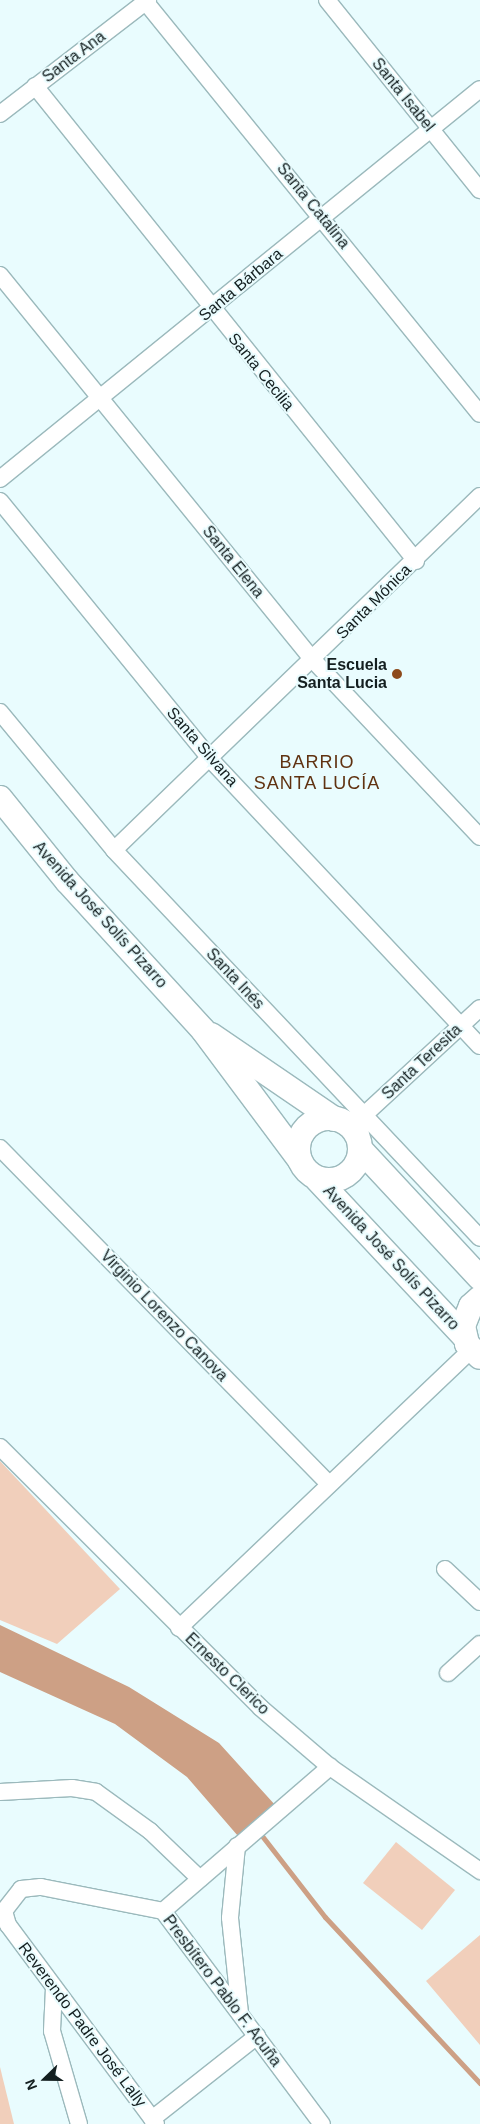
<!DOCTYPE html>
<html>
<head>
<meta charset="utf-8">
<style>
	body { margin:0 }
	#map { position:relative; width:480px; height:2124px; overflow:hidden; background:#e9fcfe; font-family:Helvetica,sans-serif }
	div>[style] { position:absolute }
	.green>* { inset:0; background:#f1cfbb }
	.water>* { inset:0; background:#cda085 }
	.stream>* { height:5px; margin:-2.5px; padding:0 2.5px; transform-origin:2.5px; border-radius:2.5px; background:#cda085 }
	.roads { filter:drop-shadow(1px 0 #9bb9bc) drop-shadow(-1px 0 #9bb9bc) drop-shadow(0 1px #9bb9bc) drop-shadow(0 -1px #9bb9bc) }
	.street>* { height:16px; margin:-8px; padding:0 8px; transform-origin:8px; border-radius:8px; background:#fff }
	.secondary>* { height:24px; margin:-12px; padding:0 12px; transform-origin:12px; border-radius:12px; background:#fff }
	.secondary>.ring { margin:-12px; padding:0; box-sizing:content-box; background:none; border:24px solid #fff; border-radius:50% }
	.dots>* { width:14px; height:14px; translate:-50% -50%; box-sizing:border-box; border:2px solid #e9fcfe; border-radius:50% }
	span { translate:-50% -50%; white-space:nowrap; text-align:center; line-height:1.15; -webkit-text-stroke:4px #e9fcfe; paint-order:stroke }
	.street-label { font-size:16px; color:#141f20 }
	.poi-label { font-size:16px; color:#141f20; font-weight:700 }
	.right { translate:-100% -50%; text-align:right }
	.neighbourhood-label { font-size:18px; color:#603211; letter-spacing:1px }
	.north { position:absolute; left:20px; top:2054px; width:50px; height:50px; -webkit-text-stroke:4px #e9fcfe; paint-order:stroke; rotate:248deg; font-size:14px; font-weight:700; line-height:20px; text-align:center; color:#141f20 }
	.north::after { content:''; display:block; margin:auto; width:18px; height:22px; background:#141f20; clip-path:polygon(50% 0,100% 100%,50% 72%,0 100%) }
</style>
</head>
<body>
<div id="map">
	<div class="green">
		<i style="clip-path:polygon(0 1461px,120px 1589px,57px 1644px,0 1620px)"></i>
		<i style="clip-path:polygon(396px 1842px,455px 1890px,422px 1930px,363px 1883px)"></i>
		<i style="clip-path:polygon(480px 1935px,480px 2045px,426px 1981px)"></i>
		<i style="clip-path:polygon(0 2067px,14px 2124px,0 2124px)"></i>
	</div>
	<div class="water">
		<i style="clip-path:polygon(0 1625px,129px 1687px,219px 1743px,276px 1806px,238px 1836px,187px 1777px,115px 1724px,0 1672px)"></i>
	</div>
	<div class="stream">
		<i style="left:259px;top:1832px;width:108px;rotate:52.2deg"></i>
		<i style="left:325px;top:1917px;width:227px;rotate:47deg"></i>
	</div>
	<div class="roads">
		<div class="street">
			<i style="left:144px;top:0;width:533px;rotate:50.94deg"></i>
			<i style="left:327px;top:0;width:244px;rotate:51.2deg"></i>
			<i style="left:35px;top:86px;width:609px;rotate:51.27deg"></i>
			<i style="left:0;top:114px;width:187px;rotate:-37.6deg"></i>
			<i style="left:0;top:275px;width:498px;rotate:50.9deg"></i>
			<i style="left:314px;top:661px;width:242px;rotate:46.7deg"></i>
			<i style="left:0;top:479px;width:618px;rotate:-39.09deg"></i>
			<i style="left:0;top:501px;width:335px;rotate:50.8deg"></i>
			<i style="left:212px;top:761px;width:391px;rotate:46.8deg"></i>
			<i style="left:0;top:712px;width:179px;rotate:50.4deg"></i>
			<i style="left:114px;top:850px;width:533px;rotate:46.67deg"></i>
			<i style="left:114px;top:850px;width:509px;rotate:-44.05deg"></i>
			<i style="left:346px;top:1123px;width:18px;rotate:-22deg"></i>
			<i style="left:363px;top:1116px;width:159px;rotate:-42.7deg"></i>
			<i style="left:359px;top:1141px;width:25px;rotate:-81deg"></i>
			<i style="left:0;top:1148px;width:469px;rotate:45.6deg"></i>
			<i style="left:0;top:1447px;width:369px;rotate:45deg"></i>
			<i style="left:261px;top:1708px;width:91px;rotate:40.5deg"></i>
			<i style="left:330px;top:1767px;width:183px;rotate:34.7deg"></i>
			<i style="left:445px;top:1569px;width:48px;rotate:43.3deg"></i>
			<i style="left:179px;top:1628px;width:403px;rotate:-43.6deg"></i>
			<i style="left:448px;top:1673px;width:43px;rotate:-42.2deg"></i>
			<i style="left:0;top:1792px;width:72px;rotate:-3.2deg"></i>
			<i style="left:72px;top:1788px;width:24px;rotate:9deg"></i>
			<i style="left:96px;top:1792px;width:67px;rotate:35.8deg"></i>
			<i style="left:150px;top:1831px;width:69px;rotate:43.8deg"></i>
			<i style="left:237px;top:1846px;width:72px;rotate:95.6deg"></i>
			<i style="left:230px;top:1918px;width:96px;rotate:84deg"></i>
			<i style="left:163px;top:1911px;width:221px;rotate:-40.8deg"></i>
			<i style="left:54px;top:1988px;width:43px;rotate:92.7deg"></i>
			<i style="left:52px;top:2031px;width:97px;rotate:73.8deg"></i>
			<i style="left:152px;top:2119px;width:134px;rotate:-38.3deg"></i>
			<i style="left:156px;top:2124px;width:248px;rotate:-126.6deg"></i>
			<i style="left:8px;top:1925px;width:15px;rotate:-106deg"></i>
			<i style="left:4px;top:1911px;width:28px;rotate:-52deg"></i>
			<i style="left:21px;top:1889px;width:20px;rotate:-6deg"></i>
			<i style="left:41px;top:1887px;width:124px;rotate:11.1deg"></i>
			<i style="left:163px;top:1911px;width:266px;rotate:53.3deg"></i>
		</div>
		<div class="secondary">
			<i style="left:0;top:798px;width:107px;rotate:51.1deg"></i>
			<i style="left:67px;top:881px;width:202px;rotate:47.6deg"></i>
			<i style="left:203px;top:1030px;width:161px;rotate:53.3deg"></i>
			<i style="left:211px;top:1035px;width:149px;rotate:34.3deg"></i>
			<i class="ring" style="left:298px;top:1118px;width:38px;height:38px"></i>
			<i style="left:360px;top:1149px;width:176px;rotate:47.1deg"></i>
			<i style="left:317px;top:1179px;width:216px;rotate:46.9deg"></i>
			<i style="left:480px;top:1298px;width:12px;rotate:138deg"></i>
			<i style="left:471px;top:1306px;width:22px;rotate:112deg"></i>
			<i style="left:463px;top:1326px;width:18px;rotate:77deg"></i>
			<i style="left:467px;top:1344px;width:18px;rotate:45deg"></i>
		</div>
	</div>
	<div class="dots">
		<i style="left:397px;top:674px;background:#8d4a1b"></i>
	</div>
	<div class="street-label">
		<span style="left:74px;top:57px;rotate:-37deg">Santa Ana</span>
		<span style="left:403px;top:95px;rotate:51deg">Santa Isabel</span>
		<span style="left:313px;top:206px;rotate:51deg">Santa Catalina</span>
		<span style="left:241px;top:285px;rotate:-40deg">Santa Bárbara</span>
		<span style="left:261px;top:372px;rotate:51deg">Santa Cecilia</span>
		<span style="left:233px;top:562px;rotate:51deg">Santa Elena</span>
		<span style="left:374px;top:602px;rotate:-45deg">Santa Mónica</span>
		<span style="left:202px;top:747px;rotate:49deg">Santa Silvana</span>
		<span style="left:100px;top:915px;rotate:48deg">Avenida José Solís Pizarro</span>
		<span style="left:235px;top:979px;rotate:47deg">Santa Inés</span>
		<span style="left:422px;top:1062px;rotate:-43deg">Santa Teresita</span>
		<span style="left:391px;top:1258px;rotate:47deg">Avenida José Solís Pizarro</span>
		<span style="left:164px;top:1316px;rotate:46deg">Virginio Lorenzo Canova</span>
		<span style="left:227px;top:1674px;rotate:44deg">Ernesto Clerico</span>
		<span style="left:222px;top:1991px;rotate:53deg">Presbítero Pablo F. Acuña</span>
		<span style="left:82px;top:2025px;rotate:53deg">Reverendo Padre José Lally</span>
	</div>
	<div class="poi-label">
		<span class="right" style="left:387px;top:674px">Escuela<br>Santa Lucia</span>
	</div>
	<div class="neighbourhood-label">
		<span style="left:317px;top:773px">BARRIO<br>SANTA LUCÍA</span>
	</div>
	<div class="north">N</div>
</div>
</body>
</html>
